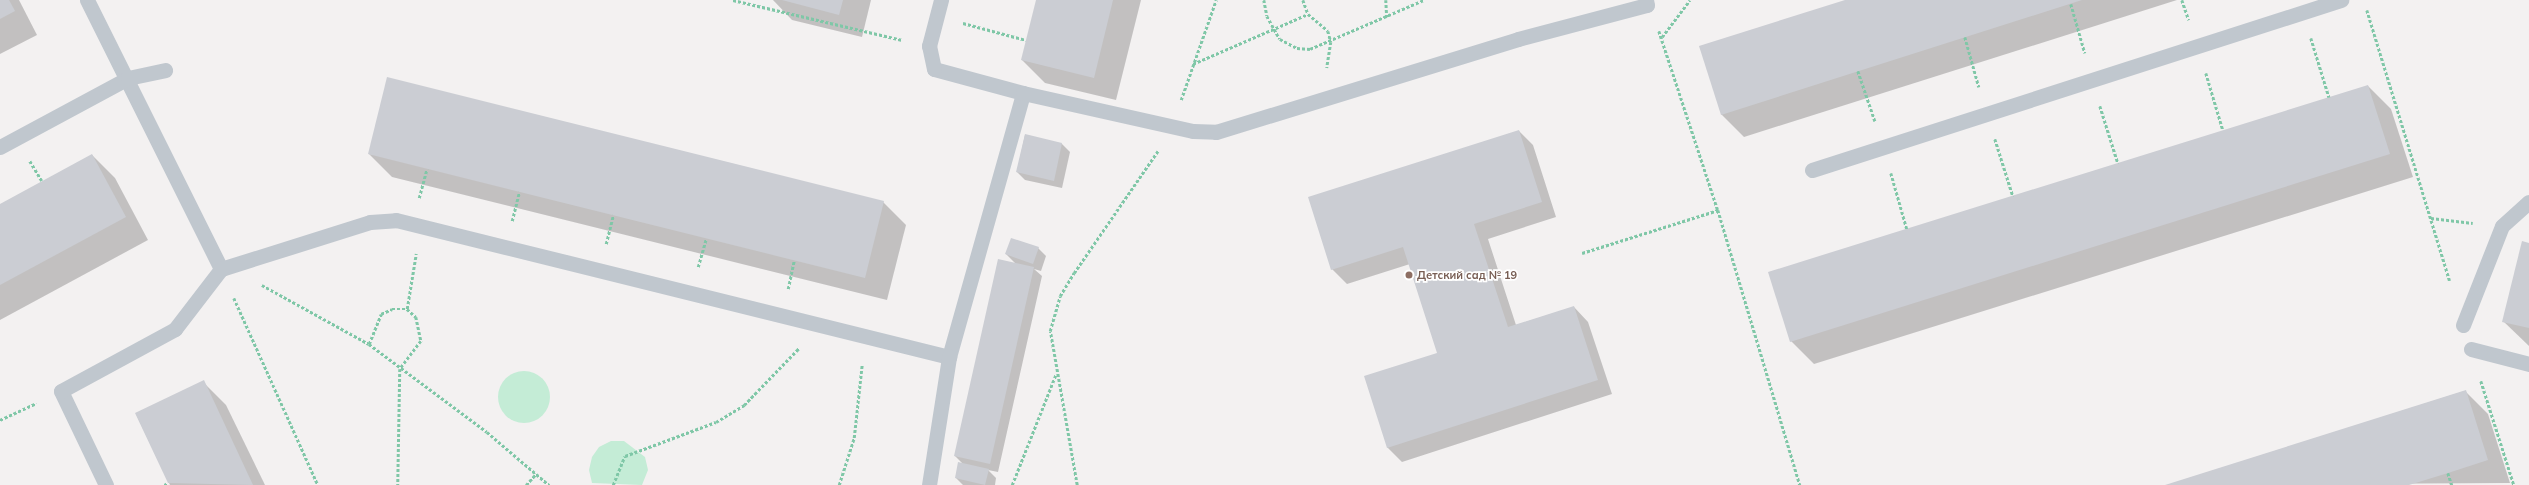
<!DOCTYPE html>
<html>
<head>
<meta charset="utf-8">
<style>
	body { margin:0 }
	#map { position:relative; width:2529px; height:485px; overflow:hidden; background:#f3f1f1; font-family:Mulish,sans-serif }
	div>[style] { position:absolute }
	.green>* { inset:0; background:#c4ecd6 }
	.round { border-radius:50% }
	.shadow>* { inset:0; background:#0003 }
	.building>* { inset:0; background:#cbcdd3 }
	.path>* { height:2.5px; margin-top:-1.25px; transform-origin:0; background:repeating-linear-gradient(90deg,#7fc7a7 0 3px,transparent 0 5px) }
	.service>* { height:15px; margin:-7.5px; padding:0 7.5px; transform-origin:7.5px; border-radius:7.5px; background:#c0c7ce }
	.dots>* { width:11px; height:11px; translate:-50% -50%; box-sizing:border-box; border:2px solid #fff; border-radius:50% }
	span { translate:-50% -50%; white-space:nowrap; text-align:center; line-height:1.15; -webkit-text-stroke:3.5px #fff; paint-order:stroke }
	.education-label { font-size:11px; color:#785e54; font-weight:700 }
	.left { translate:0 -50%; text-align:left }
</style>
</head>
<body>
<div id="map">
	<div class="green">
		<i class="round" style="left:498px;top:371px;width:52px;height:52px"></i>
		<i style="clip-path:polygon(611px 441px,624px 441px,645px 457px,648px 470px,642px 485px,592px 483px,589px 470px,592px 457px,599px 447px)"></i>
	</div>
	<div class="shadow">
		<i style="clip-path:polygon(0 0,19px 0,37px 35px,0 54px)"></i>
		<i style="clip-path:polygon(773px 0,871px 0,862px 37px,792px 20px)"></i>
		<i style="clip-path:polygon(1037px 0,1141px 0,1116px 100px,1045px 83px,1022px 60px)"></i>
		<i style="clip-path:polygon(1848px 0,2177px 0,1744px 137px,1721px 114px)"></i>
		<i style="clip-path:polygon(2368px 86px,2391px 109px,2413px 177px,1814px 364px,1791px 341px)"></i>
		<i style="clip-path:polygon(1519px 131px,1533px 145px,1556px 217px,1488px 239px,1516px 325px,1574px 307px,1588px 322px,1612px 394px,1402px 462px,1387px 447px,1438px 353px,1410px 264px,1347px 284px,1332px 269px)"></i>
		<i style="clip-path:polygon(1025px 135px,1062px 144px,1070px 152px,1062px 188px,1025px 180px,1017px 172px)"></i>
		<i style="clip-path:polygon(369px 154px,883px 202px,906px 225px,887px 300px,392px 177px)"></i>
		<i style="clip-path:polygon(92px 155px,115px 178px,148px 240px,0 320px,0 205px)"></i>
		<i style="clip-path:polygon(2529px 244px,2529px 346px,2503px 321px)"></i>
		<i style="clip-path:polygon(1038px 248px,1046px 256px,1041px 271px,1034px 269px,1042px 276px,998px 472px,988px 470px,996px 478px,995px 485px,963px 485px,956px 478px,963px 464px,955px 456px,1016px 264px,1006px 254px)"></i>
		<i style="clip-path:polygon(203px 382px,226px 405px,265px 485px,170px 485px,136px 414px)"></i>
		<i style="clip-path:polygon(2465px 391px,2488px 414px,2510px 483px,2168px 485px)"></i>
	</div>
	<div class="building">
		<i style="clip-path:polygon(0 0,9px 0,15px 11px,0 19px)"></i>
		<i style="clip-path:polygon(782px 0,843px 0,839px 15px)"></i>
		<i style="clip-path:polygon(1036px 0,1113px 0,1094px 78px,1021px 60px)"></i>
		<i style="clip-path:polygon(1845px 0,2082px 0,1721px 115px,1699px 46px)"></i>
		<i style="clip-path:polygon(387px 77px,884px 201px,865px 278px,368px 154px)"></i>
		<i style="clip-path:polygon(2368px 85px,2390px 154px,1790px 342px,1768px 272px)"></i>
		<i style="clip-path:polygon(1519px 130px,1542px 202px,1474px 224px,1508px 327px,1574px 306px,1598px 380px,1387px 448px,1364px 376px,1437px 353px,1403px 247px,1331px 270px,1308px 197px)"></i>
		<i style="clip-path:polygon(1025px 134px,1062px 143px,1054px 181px,1016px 172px)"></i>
		<i style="clip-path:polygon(92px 154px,126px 217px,0 285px,0 204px)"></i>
		<i style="clip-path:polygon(1011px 238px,1039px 247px,1033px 264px,1005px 254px)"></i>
		<i style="clip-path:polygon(2522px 241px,2529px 243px,2529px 328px,2502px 322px)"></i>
		<i style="clip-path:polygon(998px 259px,1034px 267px,990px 464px,954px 456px)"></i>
		<i style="clip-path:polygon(204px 380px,253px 485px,168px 483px,135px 413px)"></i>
		<i style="clip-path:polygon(2466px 390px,2488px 460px,2448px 473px,2409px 485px,2165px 485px)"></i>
		<i style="clip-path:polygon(958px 462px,989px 469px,985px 485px,955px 478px)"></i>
	</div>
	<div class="path">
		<i style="left:733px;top:0;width:174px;rotate:13.3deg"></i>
		<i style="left:1264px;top:0;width:16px;rotate:79deg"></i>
		<i style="left:1267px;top:16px;width:26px;rotate:61deg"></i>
		<i style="left:1280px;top:39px;width:19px;rotate:28deg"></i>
		<i style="left:1297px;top:48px;width:13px;rotate:4deg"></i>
		<i style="left:1310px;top:49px;width:124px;rotate:-23.3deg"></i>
		<i style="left:1303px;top:0;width:15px;rotate:70deg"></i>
		<i style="left:1308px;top:14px;width:26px;rotate:40deg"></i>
		<i style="left:1328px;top:31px;width:11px;rotate:75deg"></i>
		<i style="left:1331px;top:42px;width:26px;rotate:99deg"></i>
		<i style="left:1386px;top:0;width:17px;rotate:87deg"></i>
		<i style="left:2182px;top:0;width:21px;rotate:71deg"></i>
		<i style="left:2071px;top:4px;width:51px;rotate:74.1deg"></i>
		<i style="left:2367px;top:10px;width:283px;rotate:73deg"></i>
		<i style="left:963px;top:23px;width:65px;rotate:15.1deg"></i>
		<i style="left:1659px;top:31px;width:188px;rotate:71.8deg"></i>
		<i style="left:1718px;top:210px;width:287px;rotate:73.4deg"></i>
		<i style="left:1662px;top:37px;width:46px;rotate:-52.9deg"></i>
		<i style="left:1965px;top:37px;width:52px;rotate:74.4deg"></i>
		<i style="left:2311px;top:38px;width:62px;rotate:73deg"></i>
		<i style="left:1193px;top:64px;width:125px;rotate:-23.5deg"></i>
		<i style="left:1858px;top:71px;width:53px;rotate:71.2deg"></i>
		<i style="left:2206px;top:73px;width:59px;rotate:73.4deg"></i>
		<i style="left:1181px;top:100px;width:106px;rotate:-70.7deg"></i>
		<i style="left:2100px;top:106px;width:60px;rotate:72.5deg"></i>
		<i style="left:1995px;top:139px;width:60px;rotate:72.5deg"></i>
		<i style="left:30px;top:161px;width:23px;rotate:59deg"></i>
		<i style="left:1891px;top:173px;width:58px;rotate:74.1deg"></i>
		<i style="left:419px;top:198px;width:30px;rotate:-75deg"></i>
		<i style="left:2431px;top:218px;width:42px;rotate:6.8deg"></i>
		<i style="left:512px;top:221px;width:30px;rotate:-76deg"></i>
		<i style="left:606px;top:244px;width:30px;rotate:-76deg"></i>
		<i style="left:1582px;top:253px;width:143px;rotate:-17.5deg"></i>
		<i style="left:698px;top:267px;width:29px;rotate:-74deg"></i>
		<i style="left:262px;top:285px;width:122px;rotate:28.9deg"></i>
		<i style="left:369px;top:344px;width:147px;rotate:36.7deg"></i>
		<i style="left:487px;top:432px;width:82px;rotate:40.5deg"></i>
		<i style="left:788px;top:289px;width:29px;rotate:-78deg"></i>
		<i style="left:234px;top:298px;width:205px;rotate:65.8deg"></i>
		<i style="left:407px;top:309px;width:56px;rotate:-80.7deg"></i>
		<i style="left:369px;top:344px;width:32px;rotate:-68deg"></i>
		<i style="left:381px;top:314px;width:12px;rotate:-24deg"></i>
		<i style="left:392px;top:309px;width:15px"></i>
		<i style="left:407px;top:309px;width:12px;rotate:42deg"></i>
		<i style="left:416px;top:317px;width:25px;rotate:78deg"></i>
		<i style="left:421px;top:341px;width:35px;rotate:127deg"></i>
		<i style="left:400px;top:369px;width:116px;rotate:91deg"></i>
		<i style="left:2481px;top:381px;width:109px;rotate:72.4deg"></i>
		<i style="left:0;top:420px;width:40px;rotate:-25deg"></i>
		<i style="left:2448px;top:473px;width:13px;rotate:72deg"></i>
		<i style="left:164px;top:485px;width:4px;rotate:-27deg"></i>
		<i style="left:526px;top:485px;width:15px;rotate:-48deg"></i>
		<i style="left:613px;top:485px;width:31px;rotate:-68deg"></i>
		<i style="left:625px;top:456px;width:97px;rotate:-20.5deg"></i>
		<i style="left:716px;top:422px;width:33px;rotate:-31deg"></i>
		<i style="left:744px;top:405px;width:79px;rotate:-46deg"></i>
		<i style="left:839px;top:485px;width:49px;rotate:-72.3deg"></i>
		<i style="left:854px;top:438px;width:74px;rotate:-83.8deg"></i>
		<i style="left:1012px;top:485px;width:119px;rotate:-68.4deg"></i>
		<i style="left:1077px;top:485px;width:156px;rotate:-99.9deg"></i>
		<i style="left:1050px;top:331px;width:36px;rotate:-74deg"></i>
		<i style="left:1060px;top:296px;width:27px;rotate:-59deg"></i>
		<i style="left:1074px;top:273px;width:148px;rotate:-55.5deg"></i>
	</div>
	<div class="service">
		<i style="left:87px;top:0;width:301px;rotate:63.5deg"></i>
		<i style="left:221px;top:269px;width:156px;rotate:-17.5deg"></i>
		<i style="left:370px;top:222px;width:26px;rotate:-4deg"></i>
		<i style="left:396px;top:220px;width:570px;rotate:13.91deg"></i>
		<i style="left:949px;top:357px;width:274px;rotate:-74.3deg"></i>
		<i style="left:1023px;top:93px;width:92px;rotate:-164.9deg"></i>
		<i style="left:934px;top:69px;width:24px;rotate:-102deg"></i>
		<i style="left:929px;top:46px;width:48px;rotate:-75.4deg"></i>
		<i style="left:1023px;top:93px;width:174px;rotate:12.6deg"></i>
		<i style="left:1193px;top:131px;width:23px;rotate:2deg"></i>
		<i style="left:1216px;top:132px;width:316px;rotate:-17.1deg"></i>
		<i style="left:1518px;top:39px;width:133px;rotate:-14.8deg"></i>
		<i style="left:1647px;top:5px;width:5px;rotate:-101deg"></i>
		<i style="left:0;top:147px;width:145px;rotate:-28.3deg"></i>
		<i style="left:128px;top:78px;width:38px;rotate:-12deg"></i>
		<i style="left:1812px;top:170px;width:556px;rotate:-17.82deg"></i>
		<i style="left:2463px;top:325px;width:106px;rotate:-68.5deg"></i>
		<i style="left:2502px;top:226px;width:36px;rotate:-42deg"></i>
		<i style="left:2471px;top:349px;width:60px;rotate:14.5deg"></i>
		<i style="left:106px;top:485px;width:104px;rotate:-115.6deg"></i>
		<i style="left:61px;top:391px;width:130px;rotate:-28.5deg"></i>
		<i style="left:175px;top:329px;width:76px;rotate:-52.5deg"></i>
		<i style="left:929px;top:485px;width:130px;rotate:-81.1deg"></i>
	</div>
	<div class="dots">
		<i style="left:1409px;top:275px;background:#8d6e63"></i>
	</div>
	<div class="education-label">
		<span class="left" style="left:1417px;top:275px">Детский сад № 19</span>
	</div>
</div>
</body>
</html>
